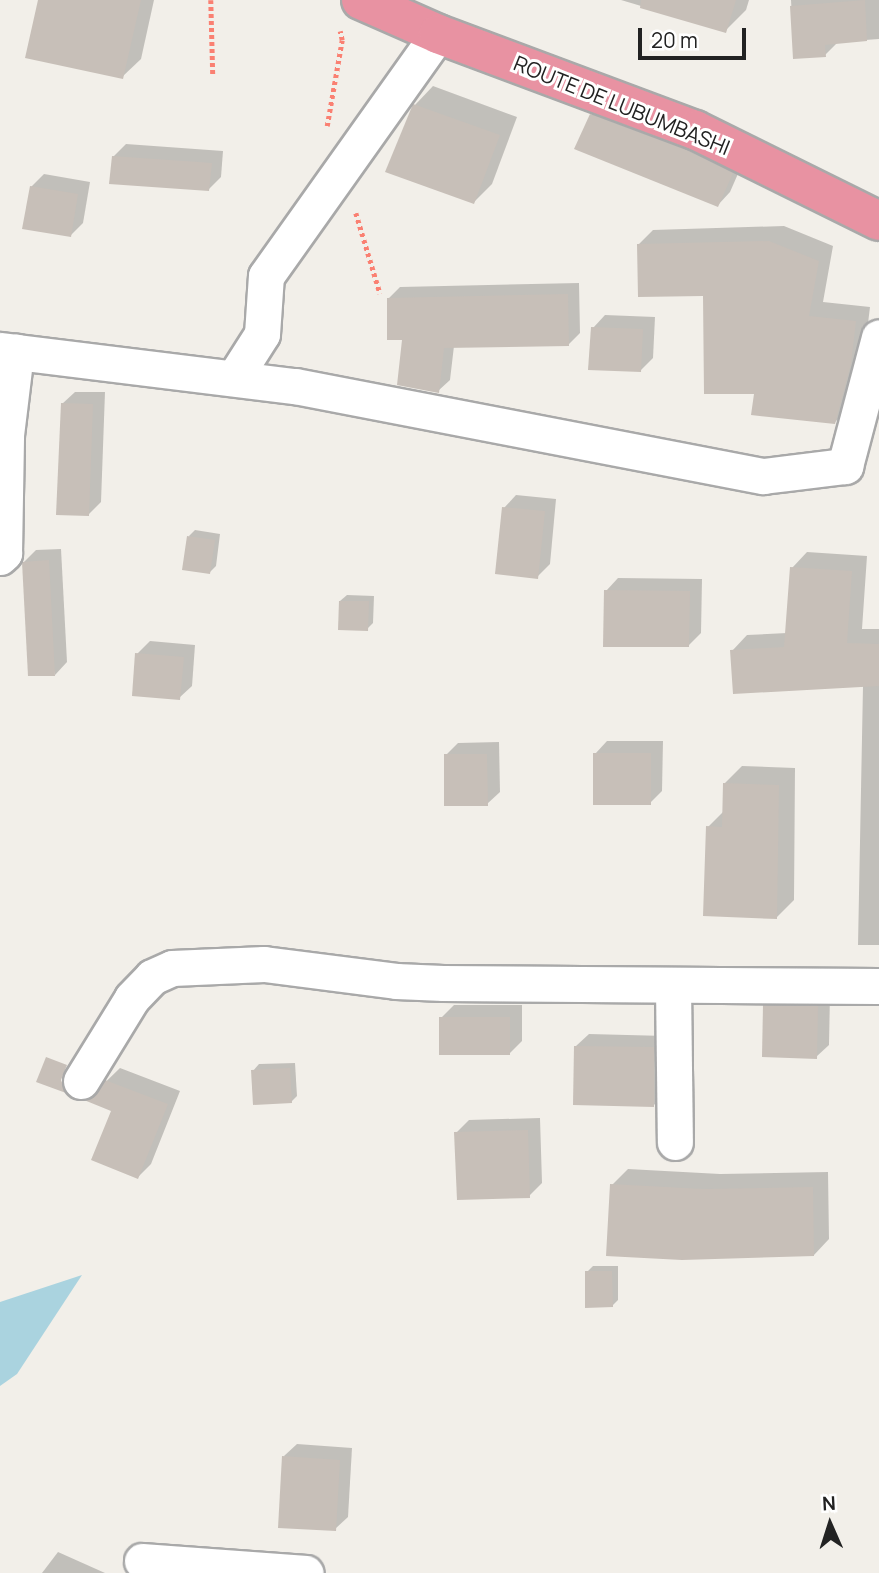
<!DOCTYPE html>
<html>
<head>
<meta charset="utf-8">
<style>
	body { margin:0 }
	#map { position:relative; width:879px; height:1573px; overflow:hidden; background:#f2efe9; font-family:Manrope,sans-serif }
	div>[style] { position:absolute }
	.water>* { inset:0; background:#aad3df }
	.shadow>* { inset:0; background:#0003 }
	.building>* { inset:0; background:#c7bfb8 }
	.path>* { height:4.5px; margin-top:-2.25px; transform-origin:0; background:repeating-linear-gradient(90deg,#fa8072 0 3.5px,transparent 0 7px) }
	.roads { filter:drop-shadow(2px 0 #a9a9a9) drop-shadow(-2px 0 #a9a9a9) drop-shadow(0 2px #a9a9a9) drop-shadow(0 -2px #a9a9a9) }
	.street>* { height:35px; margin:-17.5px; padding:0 17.5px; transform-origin:17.5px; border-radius:17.5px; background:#fff }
	.highway>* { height:38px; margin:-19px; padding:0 19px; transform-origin:19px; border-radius:19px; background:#e892a2 }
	span { translate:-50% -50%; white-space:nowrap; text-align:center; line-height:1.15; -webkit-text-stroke:6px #fff; paint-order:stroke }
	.street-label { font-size:21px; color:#222 }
	.north { position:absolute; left:795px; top:1489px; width:70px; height:70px; -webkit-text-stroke:5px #fff; paint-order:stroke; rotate:357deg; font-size:19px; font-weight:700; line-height:28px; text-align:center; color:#222 }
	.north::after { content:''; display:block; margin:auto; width:24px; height:32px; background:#222; clip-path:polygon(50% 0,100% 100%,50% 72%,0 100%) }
	.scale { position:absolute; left:638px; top:28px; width:108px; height:32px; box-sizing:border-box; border:4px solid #222; border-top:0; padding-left:9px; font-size:21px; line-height:24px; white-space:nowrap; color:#222; -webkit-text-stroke:5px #fff; paint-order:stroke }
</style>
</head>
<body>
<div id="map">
	<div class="water">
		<i style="clip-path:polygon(82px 1275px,17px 1374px,0 1386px,0 1302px)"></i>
	</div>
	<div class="shadow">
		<i style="clip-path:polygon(40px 0,154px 0,141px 59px,122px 77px)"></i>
		<i style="clip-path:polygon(621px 0,749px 0,746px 10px,725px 31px)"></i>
		<i style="clip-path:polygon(791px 0,879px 0,879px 39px,838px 42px,825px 55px,794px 57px)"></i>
		<i style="clip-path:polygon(433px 86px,517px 117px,492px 184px,474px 202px,388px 171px,415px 105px)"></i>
		<i style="clip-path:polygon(604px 102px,744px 160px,730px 192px,718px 205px,591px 115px)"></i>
		<i style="clip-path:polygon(126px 144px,223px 151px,221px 177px,209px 189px,113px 157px)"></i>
		<i style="clip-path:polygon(44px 174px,90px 182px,83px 223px,71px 235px,31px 187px)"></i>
		<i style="clip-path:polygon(784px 226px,833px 246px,823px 302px,870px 307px,865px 348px,850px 407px,835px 422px,756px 392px,704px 294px,638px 245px,653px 230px)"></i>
		<i style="clip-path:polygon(579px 283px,580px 333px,569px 344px,454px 346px,450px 380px,438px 391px,404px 338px,388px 299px,400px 287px)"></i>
		<i style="clip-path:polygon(605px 315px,655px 317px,653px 358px,640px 371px,593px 328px)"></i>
		<i style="clip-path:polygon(75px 392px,105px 392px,101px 502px,89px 514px,62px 404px)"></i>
		<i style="clip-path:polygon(516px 495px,556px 499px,550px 564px,537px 577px,504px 508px)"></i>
		<i style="clip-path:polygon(195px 530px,220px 534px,216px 566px,210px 572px,189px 536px)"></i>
		<i style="clip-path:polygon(61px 549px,67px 662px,55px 675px,24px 562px,36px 550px)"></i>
		<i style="clip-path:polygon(807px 552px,867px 556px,862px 629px,879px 629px,879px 945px,858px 945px,863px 686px,732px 651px,747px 635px,787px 633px,792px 568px)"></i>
		<i style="clip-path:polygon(618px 578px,702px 579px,701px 633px,689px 645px,606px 591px)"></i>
		<i style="clip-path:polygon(347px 595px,374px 596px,373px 623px,367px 629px,340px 601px)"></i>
		<i style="clip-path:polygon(150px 641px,195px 645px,192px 686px,179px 698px,137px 654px)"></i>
		<i style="clip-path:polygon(607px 741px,663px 741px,662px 791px,650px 803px,595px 754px)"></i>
		<i style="clip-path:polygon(499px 742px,500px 792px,487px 804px,446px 755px,458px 743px)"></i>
		<i style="clip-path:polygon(742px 766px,795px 768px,794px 900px,777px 917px,708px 827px,724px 811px,725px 783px)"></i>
		<i style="clip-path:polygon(778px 993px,830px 994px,829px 1045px,816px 1057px,765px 1006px)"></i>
		<i style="clip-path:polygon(454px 1005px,522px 1005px,522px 1041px,510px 1053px,441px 1018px)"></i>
		<i style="clip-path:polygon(589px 1034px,666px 1036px,666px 1092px,654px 1105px,576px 1046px)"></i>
		<i style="clip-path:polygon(295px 1063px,297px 1096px,291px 1102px,253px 1071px,259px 1064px)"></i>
		<i style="clip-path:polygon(120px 1068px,180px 1091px,151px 1164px,138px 1177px,113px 1110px,87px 1100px)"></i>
		<i style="clip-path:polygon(540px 1118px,542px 1183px,529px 1196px,456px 1133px,469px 1120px)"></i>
		<i style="clip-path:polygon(628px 1169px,720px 1174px,828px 1172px,829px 1239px,814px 1255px,612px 1185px)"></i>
		<i style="clip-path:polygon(593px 1266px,618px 1266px,618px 1300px,612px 1306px,587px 1272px)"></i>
		<i style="clip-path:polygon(297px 1444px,352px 1448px,348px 1517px,335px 1529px,284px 1456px)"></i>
		<i style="clip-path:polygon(58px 1552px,105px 1573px,42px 1573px)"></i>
	</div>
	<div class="building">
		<i style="clip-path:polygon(38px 0,141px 0,123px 79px,25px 58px)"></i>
		<i style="clip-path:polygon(641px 0,736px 0,726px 33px,640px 8px)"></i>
		<i style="clip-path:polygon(865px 0,867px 41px,825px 45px,826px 57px,793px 59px,790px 6px)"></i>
		<i style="clip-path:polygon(413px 104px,500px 135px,474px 204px,385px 172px)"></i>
		<i style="clip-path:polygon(590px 114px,686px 150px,733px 173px,718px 207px,574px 149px)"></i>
		<i style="clip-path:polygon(112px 156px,212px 163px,209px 191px,109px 184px)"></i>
		<i style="clip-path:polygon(30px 186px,78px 194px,71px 237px,22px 229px)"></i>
		<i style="clip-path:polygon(769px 241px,819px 261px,809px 316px,856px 321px,851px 364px,835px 424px,751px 415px,754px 394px,704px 394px,703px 296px,638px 297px,637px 244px)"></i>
		<i style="clip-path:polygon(568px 294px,569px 346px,444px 348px,439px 393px,397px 385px,402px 340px,387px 340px,387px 298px)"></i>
		<i style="clip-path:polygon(591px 327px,643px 329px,641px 372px,588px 370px)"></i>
		<i style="clip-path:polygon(61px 403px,93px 404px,89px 516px,56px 515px)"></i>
		<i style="clip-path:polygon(502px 507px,545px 511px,538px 579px,495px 574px)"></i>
		<i style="clip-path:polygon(187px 536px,215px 540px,210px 574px,182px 570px)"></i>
		<i style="clip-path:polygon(49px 560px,55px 676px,28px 676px,22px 562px)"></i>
		<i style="clip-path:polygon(790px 567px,852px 571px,847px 643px,879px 644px,879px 686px,733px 694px,730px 650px,784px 647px)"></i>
		<i style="clip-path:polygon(604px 590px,690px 591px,689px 647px,603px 647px)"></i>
		<i style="clip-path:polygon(339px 601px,369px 601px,368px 631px,338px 630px)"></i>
		<i style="clip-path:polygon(135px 653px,184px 657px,180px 700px,132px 696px)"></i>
		<i style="clip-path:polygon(593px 753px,651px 753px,651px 805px,593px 805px)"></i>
		<i style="clip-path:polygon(444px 754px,487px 754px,488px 806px,444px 806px)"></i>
		<i style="clip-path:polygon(723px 783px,779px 785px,777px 919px,703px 916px,706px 826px,722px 827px)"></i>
		<i style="clip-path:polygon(763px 1005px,818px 1006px,817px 1059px,762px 1057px)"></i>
		<i style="clip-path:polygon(439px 1017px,510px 1017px,510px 1055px,439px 1055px)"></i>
		<i style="clip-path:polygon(574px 1046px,654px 1047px,654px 1107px,573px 1105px)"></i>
		<i style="clip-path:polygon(46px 1057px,67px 1065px,61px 1080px,66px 1093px,36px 1082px)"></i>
		<i style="clip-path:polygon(290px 1068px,292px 1103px,253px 1105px,251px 1070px)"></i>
		<i style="clip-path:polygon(105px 1080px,168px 1104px,138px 1179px,91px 1160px,111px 1111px,84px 1100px,98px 1092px)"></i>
		<i style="clip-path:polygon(528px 1130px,530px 1198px,457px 1200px,454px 1132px)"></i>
		<i style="clip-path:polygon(610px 1184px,703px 1189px,813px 1187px,814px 1256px,682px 1260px,606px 1256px)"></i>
		<i style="clip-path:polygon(585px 1271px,612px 1271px,613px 1307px,585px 1308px)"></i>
		<i style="clip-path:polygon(282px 1456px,340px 1460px,336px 1531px,278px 1528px)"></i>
	</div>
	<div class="path">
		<i style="left:211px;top:0;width:76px;rotate:88.5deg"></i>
		<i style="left:327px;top:126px;width:87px;rotate:-80.1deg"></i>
		<i style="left:342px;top:40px;width:9px;rotate:-103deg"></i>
		<i style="left:356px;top:213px;width:84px;rotate:73.3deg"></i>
	</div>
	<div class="roads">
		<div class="street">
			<i style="left:0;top:350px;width:297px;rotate:7deg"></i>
			<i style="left:295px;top:386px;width:477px;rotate:10.9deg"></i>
			<i style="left:763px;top:476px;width:83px;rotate:-7deg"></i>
			<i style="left:845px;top:466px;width:133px;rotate:-75.2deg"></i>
			<i style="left:234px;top:378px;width:52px;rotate:-57.5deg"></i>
			<i style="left:262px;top:334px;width:58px;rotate:-86.1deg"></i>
			<i style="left:266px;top:276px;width:297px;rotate:-54.6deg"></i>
			<i style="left:0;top:557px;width:6px;rotate:-45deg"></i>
			<i style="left:4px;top:553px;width:118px;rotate:-89deg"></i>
			<i style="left:6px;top:435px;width:84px;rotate:-83.1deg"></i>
			<i style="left:673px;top:986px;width:156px;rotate:89.3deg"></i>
			<i style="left:81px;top:1081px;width:97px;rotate:-58.4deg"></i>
			<i style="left:132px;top:998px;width:29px;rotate:-46deg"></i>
			<i style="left:152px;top:977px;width:22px;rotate:-24deg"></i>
			<i style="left:172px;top:968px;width:92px;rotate:-2.5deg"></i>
			<i style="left:264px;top:964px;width:133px;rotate:7.3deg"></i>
			<i style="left:396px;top:981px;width:47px;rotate:2.4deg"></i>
			<i style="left:443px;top:983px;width:436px;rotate:0.4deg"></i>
			<i style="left:142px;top:1561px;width:164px;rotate:4.2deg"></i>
		</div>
		<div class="highway">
			<i style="left:361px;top:0;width:84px;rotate:23.8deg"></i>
			<i style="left:438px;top:34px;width:274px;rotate:20.5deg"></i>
			<i style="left:695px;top:130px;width:205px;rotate:26.3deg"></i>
		</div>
	</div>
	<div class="street-label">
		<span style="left:622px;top:105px;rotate:22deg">ROUTE DE LUBUMBASHI</span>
	</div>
	<div class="north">N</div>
	<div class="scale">20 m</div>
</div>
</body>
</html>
